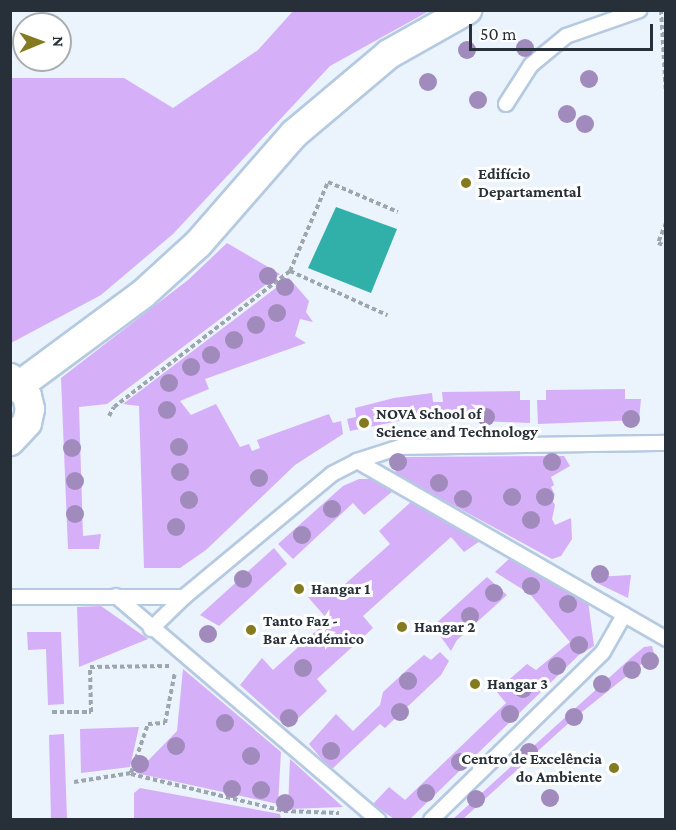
<!DOCTYPE html>
<html>
<head>
<meta charset="utf-8">
<style>
	body { margin:0 }
	#map { position:relative; width:676px; height:830px; overflow:hidden; background:#ebf3fd; font-family:"Crimson Pro",serif }
	div>[style] { position:absolute }
	.green>* { inset:0; background:#d5aff7 }
	.water>* { inset:0; background:#31b0aa }
	.path>* { height:4px; margin-top:-2px; transform-origin:0; background:repeating-linear-gradient(90deg,#9da5ae 0 4.5px,transparent 0 7.5px) }
	.roads { filter:drop-shadow(2px 0 #b5cae1) drop-shadow(-2px 0 #b5cae1) drop-shadow(0 2px #b5cae1) drop-shadow(0 -2px #b5cae1) }
	.service>* { height:14px; margin:-7px; padding:0 7px; transform-origin:7px; border-radius:7px; background:#fff }
	.minor>* { height:28px; margin:-14px; padding:0 14px; transform-origin:14px; border-radius:14px; background:#fff }
	.trees>* { width:18px; height:18px; margin:-9px; border-radius:50%; background:#a18abc }
	.dots>* { width:16px; height:16px; translate:-50% -50%; box-sizing:border-box; border:3px solid #fff; border-radius:50% }
	span { translate:-50% -50%; white-space:nowrap; text-align:center; line-height:1.15; -webkit-text-stroke:6px #fff; paint-order:stroke }
	.poi-label { font-size:16px; color:#273038; font-weight:700 }
	.left { translate:0 -50%; text-align:left }
	.right { translate:-100% -50%; text-align:right }
	.frame { position:absolute; inset:0; border:12px solid #273038; pointer-events:none }
	.north { position:absolute; left:12px; top:12px; width:60px; height:60px; box-sizing:border-box; background:#fff; border:2px solid #a9acaf; border-radius:50%; rotate:89deg; font-size:16px; font-weight:700; line-height:24px; text-align:center; color:#273038 }
	.north::after { content:''; display:block; margin:auto; width:21px; height:27px; background:#847a1f; clip-path:polygon(50% 0,100% 100%,50% 72%,0 100%) }
	.scale { position:absolute; left:469px; top:24px; width:184px; height:27px; box-sizing:border-box; border:3px solid #273038; border-top:0; padding-left:8px; font-size:18px; line-height:21px; white-space:nowrap; color:#273038; -webkit-text-stroke:4px #fff; paint-order:stroke }
</style>
</head>
<body>
<div id="map">
	<div class="green">
		<i style="clip-path:polygon(294px 10px,429px 11px,330px 66px,173px 234px,101px 295px,11px 343px,11px 78px,124px 78px,173px 108px,258px 50px)"></i>
		<i style="clip-path:polygon(227px 243px,280px 274px,107px 404px,79px 407px,83px 536px,101px 534px,99px 549px,68px 549px,61px 378px,188px 280px)"></i>
		<i style="clip-path:polygon(289px 278px,309px 301px,306px 312px,313px 322px,300px 319px,295px 336px,306px 343px,205px 379px,209px 389px,180px 401px,191px 415px,216px 404px,240px 447px,249px 444px,252px 451px,260px 448px,257px 440px,329px 414px,333px 423px,341px 421px,343px 434px,295px 465px,206px 550px,180px 568px,144px 568px,139px 406px,123px 404px)"></i>
		<i style="clip-path:polygon(625px 389px,625px 399px,641px 399px,639px 420px,538px 424px,537px 400px,546px 400px,546px 390px)"></i>
		<i style="clip-path:polygon(520px 391px,520px 400px,530px 400px,530px 423px,413px 418px,350px 431px,347px 419px,356px 417px,355px 408px,394px 398px,432px 393px,433px 402px,443px 402px,442px 392px)"></i>
		<i style="clip-path:polygon(564px 456px,570px 466px,551px 477px,554px 485px,551px 487px,555px 495px,551px 498px,555px 505px,552px 519px,555px 525px,571px 518px,572px 539px,561px 556px,552px 559px,396px 474px,394px 464px,406px 457px)"></i>
		<i style="clip-path:polygon(359px 479px,374px 479px,393px 491px,364px 515px,353px 503px,293px 559px,278px 544px,343px 486px)"></i>
		<i style="clip-path:polygon(412px 501px,480px 541px,464px 552px,451px 537px,363px 616px,373px 628px,317px 679px,327px 691px,288px 728px,240px 685px,262px 658px,273px 670px,328px 620px,308px 597px,323px 583px,334px 594px,390px 544px,379px 531px)"></i>
		<i style="clip-path:polygon(274px 548px,287px 564px,219px 626px,200px 615px)"></i>
		<i style="clip-path:polygon(510px 558px,588px 601px,594px 646px,579px 655px,410px 819px,394px 819px,373px 804px,389px 787px,405px 800px,506px 703px,496px 691px,527px 664px,536px 670px,570px 642px,530px 594px,495px 572px)"></i>
		<i style="clip-path:polygon(631px 575px,628px 598px,595px 582px,595px 577px)"></i>
		<i style="clip-path:polygon(487px 577px,507px 595px,457px 640px,451px 651px,433px 626px)"></i>
		<i style="clip-path:polygon(101px 606px,148px 639px,79px 667px,77px 607px)"></i>
		<i style="clip-path:polygon(27px 632px,61px 632px,64px 704px,48px 705px,46px 649px,28px 650px)"></i>
		<i style="clip-path:polygon(652px 646px,654px 654px,572px 720px,463px 819px,453px 819px,632px 657px,644px 647px)"></i>
		<i style="clip-path:polygon(440px 652px,449px 661px,441px 675px,385px 728px,380px 724px,331px 770px,309px 744px,336px 714px,353px 731px,380px 705px,383px 692px,409px 668px,424px 655px,431px 660px)"></i>
		<i style="clip-path:polygon(183px 669px,281px 752px,278px 804px,136px 773px,177px 731px)"></i>
		<i style="clip-path:polygon(139px 727px,130px 767px,81px 773px,80px 729px)"></i>
		<i style="clip-path:polygon(64px 734px,67px 819px,51px 819px,49px 735px)"></i>
		<i style="clip-path:polygon(290px 759px,343px 807px,288px 809px)"></i>
		<i style="clip-path:polygon(140px 788px,280px 814px,281px 819px,134px 819px,134px 793px)"></i>
	</div>
	<div class="water">
		<i style="clip-path:polygon(336px 207px,397px 229px,371px 293px,308px 268px)"></i>
	</div>
	<div class="path">
		<i style="left:661px;top:10px;width:85px;rotate:86.6deg"></i>
		<i style="left:666px;top:223px;width:22px;rotate:112deg"></i>
		<i style="left:658px;top:243px;width:9px;rotate:21deg"></i>
		<i style="left:290px;top:271px;width:107px;rotate:24.4deg"></i>
		<i style="left:109px;top:416px;width:10px;rotate:-61deg"></i>
		<i style="left:114px;top:407px;width:222px;rotate:-37.7deg"></i>
		<i style="left:290px;top:271px;width:97px;rotate:-66.9deg"></i>
		<i style="left:328px;top:182px;width:76px;rotate:23.2deg"></i>
		<i style="left:52px;top:712px;width:39px"></i>
		<i style="left:91px;top:712px;width:45px;rotate:-91.3deg"></i>
		<i style="left:90px;top:667px;width:79px;rotate:-0.7deg"></i>
		<i style="left:131px;top:774px;width:157px;rotate:13.6deg"></i>
		<i style="left:284px;top:811px;width:55px;rotate:2.1deg"></i>
		<i style="left:74px;top:782px;width:58px;rotate:-9deg"></i>
		<i style="left:131px;top:773px;width:52px;rotate:-70.9deg"></i>
		<i style="left:148px;top:724px;width:17px;rotate:-3deg"></i>
		<i style="left:165px;top:723px;width:52px;rotate:-78.9deg"></i>
	</div>
	<div class="roads">
		<div class="service">
			<i style="left:506px;top:104px;width:46px;rotate:-57.3deg"></i>
			<i style="left:531px;top:65px;width:45px;rotate:-39.6deg"></i>
			<i style="left:566px;top:36px;width:78px;rotate:-19.4deg"></i>
			<i style="left:357px;top:461px;width:357px;rotate:29.9deg"></i>
			<i style="left:116px;top:596px;width:345px;rotate:40.5deg"></i>
			<i style="left:10px;top:597px;width:174px"></i>
			<i style="left:184px;top:597px;width:192px;rotate:-39.7deg"></i>
			<i style="left:332px;top:474px;width:28px;rotate:-27deg"></i>
			<i style="left:357px;top:461px;width:45px;rotate:-18deg"></i>
			<i style="left:400px;top:447px;width:266px;rotate:-0.9deg"></i>
			<i style="left:151px;top:629px;width:46px;rotate:-44.1deg"></i>
			<i style="left:431px;top:820px;width:240px;rotate:-44.3deg"></i>
			<i style="left:603px;top:652px;width:43px;rotate:-60.4deg"></i>
		</div>
		<div class="minor">
			<i style="left:10px;top:378px;width:25px;rotate:47deg"></i>
			<i style="left:27px;top:396px;width:13px;rotate:77deg"></i>
			<i style="left:30px;top:409px;width:14px;rotate:102deg"></i>
			<i style="left:27px;top:423px;width:25px;rotate:133deg"></i>
			<i style="left:20px;top:385px;width:153px;rotate:-36.5deg"></i>
			<i style="left:143px;top:294px;width:74px;rotate:-42.3deg"></i>
			<i style="left:198px;top:244px;width:146px;rotate:-48.9deg"></i>
			<i style="left:294px;top:134px;width:124px;rotate:-40.1deg"></i>
			<i style="left:389px;top:54px;width:90px;rotate:-29.4deg"></i>
		</div>
	</div>
	<div class="trees">
		<i style="left:525px;top:48px"></i>
		<i style="left:467px;top:50px"></i>
		<i style="left:589px;top:79px"></i>
		<i style="left:428px;top:82px"></i>
		<i style="left:478px;top:100px"></i>
		<i style="left:567px;top:114px"></i>
		<i style="left:585px;top:124px"></i>
		<i style="left:268px;top:276px"></i>
		<i style="left:285px;top:287px"></i>
		<i style="left:277px;top:313px"></i>
		<i style="left:256px;top:325px"></i>
		<i style="left:234px;top:340px"></i>
		<i style="left:211px;top:355px"></i>
		<i style="left:191px;top:367px"></i>
		<i style="left:169px;top:383px"></i>
		<i style="left:167px;top:410px"></i>
		<i style="left:486px;top:417px"></i>
		<i style="left:631px;top:419px"></i>
		<i style="left:179px;top:447px"></i>
		<i style="left:72px;top:448px"></i>
		<i style="left:398px;top:462px"></i>
		<i style="left:552px;top:462px"></i>
		<i style="left:180px;top:472px"></i>
		<i style="left:259px;top:478px"></i>
		<i style="left:75px;top:481px"></i>
		<i style="left:439px;top:483px"></i>
		<i style="left:512px;top:497px"></i>
		<i style="left:545px;top:497px"></i>
		<i style="left:463px;top:499px"></i>
		<i style="left:189px;top:500px"></i>
		<i style="left:332px;top:509px"></i>
		<i style="left:75px;top:514px"></i>
		<i style="left:531px;top:520px"></i>
		<i style="left:176px;top:527px"></i>
		<i style="left:302px;top:535px"></i>
		<i style="left:600px;top:574px"></i>
		<i style="left:243px;top:579px"></i>
		<i style="left:531px;top:586px"></i>
		<i style="left:494px;top:593px"></i>
		<i style="left:568px;top:604px"></i>
		<i style="left:470px;top:616px"></i>
		<i style="left:208px;top:634px"></i>
		<i style="left:579px;top:645px"></i>
		<i style="left:650px;top:661px"></i>
		<i style="left:557px;top:666px"></i>
		<i style="left:303px;top:668px"></i>
		<i style="left:632px;top:670px"></i>
		<i style="left:408px;top:681px"></i>
		<i style="left:602px;top:684px"></i>
		<i style="left:523px;top:689px"></i>
		<i style="left:400px;top:712px"></i>
		<i style="left:510px;top:714px"></i>
		<i style="left:574px;top:717px"></i>
		<i style="left:289px;top:718px"></i>
		<i style="left:225px;top:723px"></i>
		<i style="left:176px;top:746px"></i>
		<i style="left:331px;top:751px"></i>
		<i style="left:529px;top:752px"></i>
		<i style="left:251px;top:756px"></i>
		<i style="left:460px;top:762px"></i>
		<i style="left:140px;top:764px"></i>
		<i style="left:232px;top:789px"></i>
		<i style="left:261px;top:790px"></i>
		<i style="left:426px;top:793px"></i>
		<i style="left:550px;top:798px"></i>
		<i style="left:476px;top:799px"></i>
		<i style="left:285px;top:803px"></i>
	</div>
	<div class="dots">
		<i style="left:466px;top:183px;background:#847a1f"></i>
		<i style="left:364px;top:423px;background:#847a1f"></i>
		<i style="left:299px;top:589px;background:#847a1f"></i>
		<i style="left:402px;top:627px;background:#847a1f"></i>
		<i style="left:251px;top:630px;background:#847a1f"></i>
		<i style="left:475px;top:684px;background:#847a1f"></i>
		<i style="left:614px;top:768px;background:#847a1f"></i>
	</div>
	<div class="poi-label">
		<span class="left" style="left:478px;top:183px">Edifício<br>Departamental</span>
		<span class="left" style="left:376px;top:423px">NOVA School of<br>Science and Technology</span>
		<span class="left" style="left:311px;top:589px">Hangar 1</span>
		<span class="left" style="left:263px;top:630px">Tanto Faz -<br>Bar Académico</span>
		<span class="left" style="left:414px;top:627px">Hangar 2</span>
		<span class="left" style="left:487px;top:684px">Hangar 3</span>
		<span class="right" style="left:602px;top:768px">Centro de Excelência<br>do Ambiente</span>
	</div>
	<div class="frame"></div>
	<div class="north">N</div>
	<div class="scale">50 m</div>
</div>
</body>
</html>
